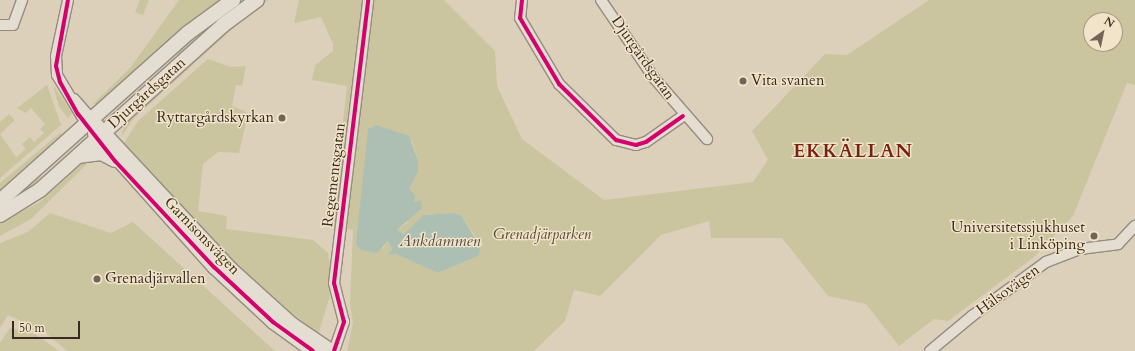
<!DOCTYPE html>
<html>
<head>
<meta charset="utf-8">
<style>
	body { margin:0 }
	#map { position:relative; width:1135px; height:351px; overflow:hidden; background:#dcd0ba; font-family:Cardo,serif }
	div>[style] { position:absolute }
	.green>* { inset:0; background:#cac59e }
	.water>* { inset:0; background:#adbfb2 }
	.roads { filter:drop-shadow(1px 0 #958c80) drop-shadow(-1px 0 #958c80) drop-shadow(0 1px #958c80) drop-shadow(0 -1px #958c80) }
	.minor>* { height:10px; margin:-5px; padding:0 5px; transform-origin:5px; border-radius:5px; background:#e3ddd2 }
	.tertiary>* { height:13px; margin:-6.5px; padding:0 6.5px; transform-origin:6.5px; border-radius:6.5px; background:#e3ddd2 }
	.secondary>* { height:14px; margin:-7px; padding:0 7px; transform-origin:7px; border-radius:7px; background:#e3ddd2 }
	.cycleway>* { height:4px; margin:-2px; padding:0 2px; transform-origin:2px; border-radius:2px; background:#d6006c }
	.dots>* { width:11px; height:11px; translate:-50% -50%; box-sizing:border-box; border:2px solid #f2e4c8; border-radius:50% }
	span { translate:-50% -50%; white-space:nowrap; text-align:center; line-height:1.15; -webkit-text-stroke:3px #f2e4c8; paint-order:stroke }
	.street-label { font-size:15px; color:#392a23 }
	.poi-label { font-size:15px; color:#392a23 }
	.left { translate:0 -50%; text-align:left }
	.right { translate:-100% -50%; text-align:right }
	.park-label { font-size:15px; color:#534737; font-style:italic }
	.water-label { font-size:16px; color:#514e46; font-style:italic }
	.district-label { font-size:19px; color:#7a1f14; font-weight:700; letter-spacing:1px }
	.north { position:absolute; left:1083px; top:12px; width:40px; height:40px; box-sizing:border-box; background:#f2e4c8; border:1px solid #a89a86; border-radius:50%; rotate:33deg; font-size:11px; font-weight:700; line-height:16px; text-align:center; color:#392a23 }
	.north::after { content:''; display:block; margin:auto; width:14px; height:18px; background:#726458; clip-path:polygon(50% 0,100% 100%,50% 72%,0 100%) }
	.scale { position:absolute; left:12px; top:321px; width:68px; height:18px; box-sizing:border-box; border:2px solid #392a23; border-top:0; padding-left:5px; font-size:12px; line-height:14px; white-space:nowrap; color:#392a23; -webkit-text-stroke:3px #f2e4c8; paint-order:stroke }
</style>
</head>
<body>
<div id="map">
	<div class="green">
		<i style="clip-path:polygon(140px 0,149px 0,143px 15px,135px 12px)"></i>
		<i style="clip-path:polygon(179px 0,226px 0,100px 104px,93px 104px,130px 68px)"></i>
		<i style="clip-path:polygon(242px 0,249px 0,176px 56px,184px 45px)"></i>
		<i style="clip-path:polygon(264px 0,269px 0,248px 15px,134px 118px,121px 137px,126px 120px)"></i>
		<i style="clip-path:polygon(evenodd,299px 0,444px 0,495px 51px,497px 86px,522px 139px,604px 200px,753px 182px,768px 160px,752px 131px,825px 54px,847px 55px,929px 0,1135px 0,1135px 85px,1127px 83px,1073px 216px,1034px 257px,948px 321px,934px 319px,899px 346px,866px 304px,828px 296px,782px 238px,711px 238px,709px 221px,661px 235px,600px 296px,574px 290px,565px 321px,534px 351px,347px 351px,353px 323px,350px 303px,353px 230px,331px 226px,347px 86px,312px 80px,315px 65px,333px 51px,333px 44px,321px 17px,294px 23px,299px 0,1091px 20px,1115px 20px,1115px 44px,1091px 44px,1091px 20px,299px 0,372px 126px,381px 126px,412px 141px,418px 161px,418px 172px,409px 189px,414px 202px,407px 223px,397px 230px,404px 234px,423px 215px,453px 213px,461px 215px,474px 235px,478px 256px,438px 273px,396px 253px,388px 255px,392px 249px,388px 241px,383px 249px,372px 126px)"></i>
		<i style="clip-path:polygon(208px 59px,230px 67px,246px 66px,242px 86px,236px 85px,232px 106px,248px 113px,239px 153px,218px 152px,203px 164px,198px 211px,227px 216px,226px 229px,313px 240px,328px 253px,333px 286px,318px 335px,221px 253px,124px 143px,138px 121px)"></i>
		<i style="clip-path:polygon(47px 85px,61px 125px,0 178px,0 122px,9px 114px,15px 120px,0 134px,16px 157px,26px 149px,22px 144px,30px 137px,34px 142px,44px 133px,40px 129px,45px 124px,31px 108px,26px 113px,17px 108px)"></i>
		<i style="clip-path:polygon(53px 85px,72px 113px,68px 118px,59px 107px)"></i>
		<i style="clip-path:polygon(60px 133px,65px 135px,0 192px,0 183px)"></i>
		<i style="clip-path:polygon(85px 161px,87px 164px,31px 219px,0 236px,0 223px,40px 202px)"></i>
		<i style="clip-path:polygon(48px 166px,32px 188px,0 206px)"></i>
		<i style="clip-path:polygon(50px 213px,111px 233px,133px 222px,275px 351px,67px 351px,45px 332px,8px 315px,0 328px,0 243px,28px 232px)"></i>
		<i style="clip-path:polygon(10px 328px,35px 334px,59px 351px,0 351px,0 343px)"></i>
	</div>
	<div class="water">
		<i style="clip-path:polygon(376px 125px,409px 136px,418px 161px,418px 172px,409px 189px,415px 195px,414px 202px,421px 201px,422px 208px,397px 230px,404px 234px,423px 215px,453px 213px,461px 215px,473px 235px,480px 250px,478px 256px,438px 273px,396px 254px,388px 255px,392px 249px,388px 241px,377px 253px,361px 250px,356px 244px,368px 129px)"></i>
	</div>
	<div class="roads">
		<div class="minor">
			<i style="left:68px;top:0;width:57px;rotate:102.1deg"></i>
			<i style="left:56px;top:56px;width:19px;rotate:87deg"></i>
			<i style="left:57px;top:75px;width:58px;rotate:59deg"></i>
			<i style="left:522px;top:0;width:18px;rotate:96deg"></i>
			<i style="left:520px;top:18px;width:77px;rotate:59.4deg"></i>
			<i style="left:559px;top:84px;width:80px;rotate:44.5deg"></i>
			<i style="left:616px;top:140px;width:21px;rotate:14deg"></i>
			<i style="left:636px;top:145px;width:10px;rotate:-17deg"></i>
			<i style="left:646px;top:142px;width:45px;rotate:-35.1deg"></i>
			<i style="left:601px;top:0;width:94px;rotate:55.8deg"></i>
			<i style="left:654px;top:78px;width:81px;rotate:49deg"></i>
			<i style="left:0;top:25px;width:13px"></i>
			<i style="left:13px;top:25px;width:27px;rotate:-70deg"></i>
			<i style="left:74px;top:99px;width:28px;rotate:49deg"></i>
			<i style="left:334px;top:351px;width:31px;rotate:-71deg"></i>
			<i style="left:344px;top:322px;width:40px;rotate:-104.4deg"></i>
			<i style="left:334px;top:283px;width:285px;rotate:-83.1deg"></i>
			<i style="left:930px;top:351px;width:55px;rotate:-39.8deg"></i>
			<i style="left:972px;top:316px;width:92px;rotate:-36.1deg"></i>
			<i style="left:1046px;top:262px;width:36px;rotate:-21deg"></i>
			<i style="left:1080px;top:249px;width:38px;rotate:-7deg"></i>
			<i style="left:1118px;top:244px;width:25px;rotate:-47deg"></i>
		</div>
		<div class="tertiary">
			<i style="left:92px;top:120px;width:201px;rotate:47deg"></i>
			<i style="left:229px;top:267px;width:85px;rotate:42.1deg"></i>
			<i style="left:292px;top:324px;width:48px;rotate:34deg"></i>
			<i style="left:94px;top:133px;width:180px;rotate:48.2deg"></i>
			<i style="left:214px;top:267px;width:81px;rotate:43deg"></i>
			<i style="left:273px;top:322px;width:49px;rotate:35.9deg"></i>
			<i style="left:77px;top:156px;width:24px;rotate:-7deg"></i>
			<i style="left:101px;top:153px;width:15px;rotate:28deg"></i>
		</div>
		<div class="secondary">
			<i style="left:0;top:201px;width:252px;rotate:-41.8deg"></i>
			<i style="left:188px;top:33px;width:56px;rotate:-36.3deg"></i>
			<i style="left:0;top:215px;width:47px;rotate:-32deg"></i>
			<i style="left:40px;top:190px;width:246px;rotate:-42deg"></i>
			<i style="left:223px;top:25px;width:42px;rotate:-36.3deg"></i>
		</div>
	</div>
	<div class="cycleway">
		<i style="left:68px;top:0;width:67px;rotate:100.3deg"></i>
		<i style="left:56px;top:66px;width:16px;rotate:76deg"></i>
		<i style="left:60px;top:82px;width:37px;rotate:61deg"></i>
		<i style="left:78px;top:114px;width:60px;rotate:51.8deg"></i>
		<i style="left:115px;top:161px;width:145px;rotate:47deg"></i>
		<i style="left:214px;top:267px;width:81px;rotate:43deg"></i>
		<i style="left:273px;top:322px;width:49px;rotate:35.9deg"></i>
		<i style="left:522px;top:0;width:18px;rotate:96deg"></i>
		<i style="left:520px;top:18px;width:77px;rotate:59.4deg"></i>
		<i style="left:559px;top:84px;width:80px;rotate:44.5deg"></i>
		<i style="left:616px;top:140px;width:21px;rotate:14deg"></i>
		<i style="left:636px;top:145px;width:10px;rotate:-17deg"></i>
		<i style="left:646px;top:142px;width:45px;rotate:-35.1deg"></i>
		<i style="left:334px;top:351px;width:31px;rotate:-71deg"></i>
		<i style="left:344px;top:322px;width:40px;rotate:-104.4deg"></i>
		<i style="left:334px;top:283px;width:285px;rotate:-83.1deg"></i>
	</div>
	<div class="dots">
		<i style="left:743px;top:81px;background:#726458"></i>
		<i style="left:282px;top:118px;background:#726458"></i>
		<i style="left:1094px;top:236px;background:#726458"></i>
		<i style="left:97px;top:279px;background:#726458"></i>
	</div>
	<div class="street-label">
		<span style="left:643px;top:58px;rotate:55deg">Djurgårdsgatan</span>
		<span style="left:147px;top:93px;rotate:-42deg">Djurgårdsgatan</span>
		<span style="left:334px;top:175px;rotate:-83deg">Regementsgatan</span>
		<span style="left:202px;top:236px;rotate:46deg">Garnisonsvägen</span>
		<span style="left:1008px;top:290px;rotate:-36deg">Hälsovägen</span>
	</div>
	<div class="poi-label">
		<span class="left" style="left:751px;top:81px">Vita svanen</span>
		<span class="right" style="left:274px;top:118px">Ryttargårdskyrkan</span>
		<span class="right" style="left:1085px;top:236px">Universitetssjukhuset<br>i Linköping</span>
		<span class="left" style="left:105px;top:279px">Grenadjärvallen</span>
	</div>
	<div class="park-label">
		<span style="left:542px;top:235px">Grenadjärparken</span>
	</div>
	<div class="water-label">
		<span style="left:440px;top:241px">Ankdammen</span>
	</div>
	<div class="district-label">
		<span style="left:853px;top:152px">EKKÄLLAN</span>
	</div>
	<div class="north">N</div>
	<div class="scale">50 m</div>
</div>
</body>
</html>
